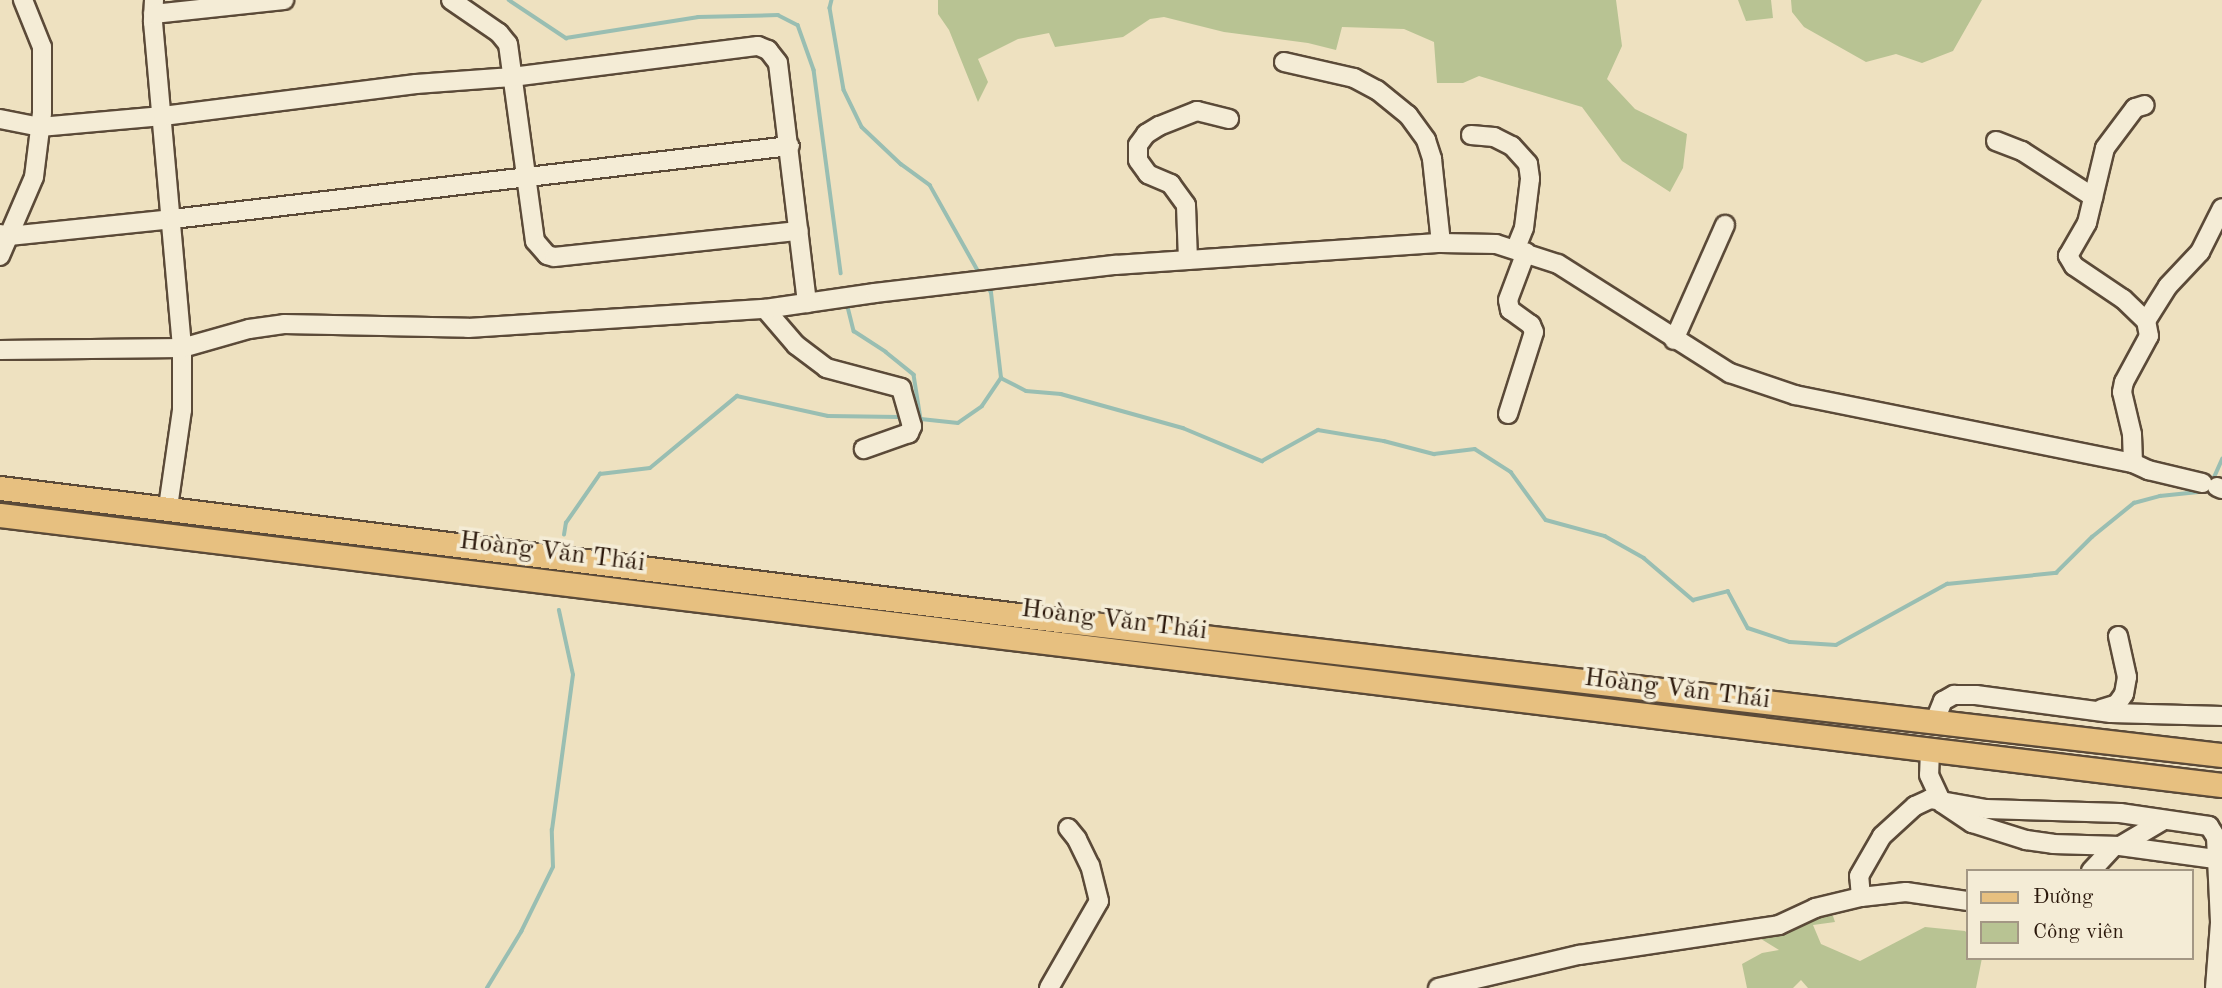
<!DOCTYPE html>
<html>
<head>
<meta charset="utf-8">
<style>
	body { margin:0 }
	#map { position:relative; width:2222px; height:988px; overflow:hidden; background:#eee1c0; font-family:"Old Standard TT",serif }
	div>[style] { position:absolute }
	.green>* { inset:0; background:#b8c393 }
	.stream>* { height:3.5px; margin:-1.75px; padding:0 1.75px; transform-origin:1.75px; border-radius:1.75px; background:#99beb2 }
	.roads { filter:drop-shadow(2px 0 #5b4a38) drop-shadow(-2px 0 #5b4a38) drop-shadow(0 2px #5b4a38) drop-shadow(0 -2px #5b4a38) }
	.minor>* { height:18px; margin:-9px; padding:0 9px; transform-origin:9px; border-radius:9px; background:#f4ecd6 }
	.major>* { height:23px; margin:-11.5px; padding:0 11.5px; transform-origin:11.5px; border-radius:11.5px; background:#e7c080 }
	span { translate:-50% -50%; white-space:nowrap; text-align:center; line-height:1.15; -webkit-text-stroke:7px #f4ecd6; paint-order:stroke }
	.street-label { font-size:26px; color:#2a170a }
	.legend { position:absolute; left:1966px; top:869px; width:228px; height:91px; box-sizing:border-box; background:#f4ecd6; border:2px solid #a39784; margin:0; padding:9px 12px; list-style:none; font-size:21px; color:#2a170a }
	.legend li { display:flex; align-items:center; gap:14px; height:35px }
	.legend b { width:35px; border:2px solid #a39784 }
</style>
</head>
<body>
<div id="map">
	<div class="green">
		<i style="clip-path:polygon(938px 0,1616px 0,1622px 46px,1607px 79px,1635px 109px,1687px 134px,1683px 168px,1670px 192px,1622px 161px,1582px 107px,1479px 76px,1463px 83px,1437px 83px,1434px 42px,1404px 29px,1342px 27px,1336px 50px,1308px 43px,1224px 32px,1164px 17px,1150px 19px,1123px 37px,1055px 47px,1049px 33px,1018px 39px,978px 59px,988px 82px,978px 102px,949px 30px,938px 14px)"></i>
		<i style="clip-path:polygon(1738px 0,1771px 0,1773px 18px,1746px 21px)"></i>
		<i style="clip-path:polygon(1791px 0,1982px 0,1953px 51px,1922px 63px,1896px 54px,1866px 62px,1804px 27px,1792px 12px)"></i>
		<i style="clip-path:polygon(1822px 912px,1833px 916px,1835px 922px,1813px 925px,1821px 944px,1860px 961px,1925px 927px,1965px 931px,1968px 934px,1968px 958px,1982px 958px,1976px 988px,1808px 988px,1801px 980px,1793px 988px,1747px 988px,1742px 964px,1762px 953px,1779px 950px,1753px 934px)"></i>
	</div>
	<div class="stream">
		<i style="left:509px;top:0;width:69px;rotate:33.7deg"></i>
		<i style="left:566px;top:38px;width:134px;rotate:-9deg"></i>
		<i style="left:698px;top:17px;width:80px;rotate:-1.4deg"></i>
		<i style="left:778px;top:15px;width:22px;rotate:27deg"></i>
		<i style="left:798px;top:25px;width:48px;rotate:70.4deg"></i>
		<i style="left:814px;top:70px;width:205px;rotate:82.4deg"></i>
		<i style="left:832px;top:0;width:8px;rotate:104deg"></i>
		<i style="left:830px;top:8px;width:83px;rotate:80.3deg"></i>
		<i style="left:844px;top:90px;width:41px;rotate:64.1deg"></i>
		<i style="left:862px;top:127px;width:54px;rotate:43.5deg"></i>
		<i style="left:901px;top:164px;width:36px;rotate:36deg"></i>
		<i style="left:930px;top:185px;width:104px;rotate:60.7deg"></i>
		<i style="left:848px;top:307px;width:25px;rotate:76deg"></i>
		<i style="left:854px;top:331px;width:38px;rotate:33deg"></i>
		<i style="left:886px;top:352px;width:36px;rotate:39deg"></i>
		<i style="left:914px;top:375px;width:45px;rotate:81deg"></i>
		<i style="left:921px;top:419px;width:37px;rotate:6deg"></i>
		<i style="left:958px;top:423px;width:29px;rotate:-35deg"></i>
		<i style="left:982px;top:406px;width:34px;rotate:-56deg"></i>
		<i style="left:1001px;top:378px;width:86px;rotate:-96.7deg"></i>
		<i style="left:991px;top:293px;width:8px;rotate:-120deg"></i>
		<i style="left:1001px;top:378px;width:28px;rotate:27deg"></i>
		<i style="left:1026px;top:391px;width:35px;rotate:5deg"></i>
		<i style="left:1061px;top:394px;width:127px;rotate:15.6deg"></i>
		<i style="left:1183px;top:428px;width:86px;rotate:22.7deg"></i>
		<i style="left:1262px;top:461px;width:64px;rotate:-29deg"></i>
		<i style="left:1318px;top:430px;width:67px;rotate:9.5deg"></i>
		<i style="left:1384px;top:441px;width:52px;rotate:14.6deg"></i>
		<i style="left:1434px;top:454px;width:41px;rotate:-7deg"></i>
		<i style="left:1475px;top:449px;width:43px;rotate:32.6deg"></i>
		<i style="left:1511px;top:472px;width:59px;rotate:53.9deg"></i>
		<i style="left:1546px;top:520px;width:61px;rotate:15.2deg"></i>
		<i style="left:1605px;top:536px;width:45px;rotate:29.4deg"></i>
		<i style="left:1644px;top:558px;width:65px;rotate:40.6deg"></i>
		<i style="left:1693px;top:600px;width:36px;rotate:-14deg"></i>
		<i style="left:1728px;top:591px;width:42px;rotate:61.6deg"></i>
		<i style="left:1748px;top:628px;width:44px;rotate:18.4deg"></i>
		<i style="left:1790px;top:642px;width:46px;rotate:3.7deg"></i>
		<i style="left:1836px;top:645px;width:127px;rotate:-28.8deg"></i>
		<i style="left:1947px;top:584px;width:110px;rotate:-5.8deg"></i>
		<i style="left:2056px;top:573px;width:51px;rotate:-45deg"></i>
		<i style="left:2092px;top:537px;width:54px;rotate:-39deg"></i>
		<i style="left:2134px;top:503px;width:27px;rotate:-15deg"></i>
		<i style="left:2160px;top:496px;width:48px;rotate:-5.9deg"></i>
		<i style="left:2208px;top:491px;width:35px;rotate:-66deg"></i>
		<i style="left:564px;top:535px;width:12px;rotate:-81deg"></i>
		<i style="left:566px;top:523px;width:60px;rotate:-55.2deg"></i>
		<i style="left:600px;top:474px;width:50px;rotate:-6.8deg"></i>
		<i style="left:650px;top:468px;width:113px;rotate:-39.6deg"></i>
		<i style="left:737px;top:396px;width:93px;rotate:12.4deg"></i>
		<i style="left:828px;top:416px;width:71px;rotate:0.8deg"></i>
		<i style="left:487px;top:988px;width:66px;rotate:-58.7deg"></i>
		<i style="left:521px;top:932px;width:72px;rotate:-63.8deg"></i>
		<i style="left:553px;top:867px;width:37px;rotate:-92deg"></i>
		<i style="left:552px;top:830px;width:156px;rotate:-82.3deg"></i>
		<i style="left:573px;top:675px;width:66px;rotate:-102.3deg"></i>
	</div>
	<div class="roads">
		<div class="minor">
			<i style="left:154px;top:0;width:22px;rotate:93deg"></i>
			<i style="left:153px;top:22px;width:327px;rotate:84.9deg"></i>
			<i style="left:182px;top:348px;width:62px;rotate:90deg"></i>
			<i style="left:182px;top:410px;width:98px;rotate:98.2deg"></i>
			<i style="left:451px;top:0;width:58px;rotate:34.5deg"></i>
			<i style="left:499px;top:33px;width:14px;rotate:51deg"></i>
			<i style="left:508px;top:44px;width:199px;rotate:82.2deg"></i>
			<i style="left:535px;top:241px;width:18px;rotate:49deg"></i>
			<i style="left:547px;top:255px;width:7px;rotate:16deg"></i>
			<i style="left:554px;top:257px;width:246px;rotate:-6.1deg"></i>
			<i style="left:153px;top:14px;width:132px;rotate:-6.1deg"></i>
			<i style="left:1284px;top:62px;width:72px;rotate:12.9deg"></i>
			<i style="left:1354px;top:78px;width:26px;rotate:28deg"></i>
			<i style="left:1377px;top:90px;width:40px;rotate:39deg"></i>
			<i style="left:1408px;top:115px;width:31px;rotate:54deg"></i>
			<i style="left:1426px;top:140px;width:20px;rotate:72deg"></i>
			<i style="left:1432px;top:159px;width:84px;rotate:83.9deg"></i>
			<i style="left:0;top:119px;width:41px;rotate:11.3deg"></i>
			<i style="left:40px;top:127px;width:123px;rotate:-5.1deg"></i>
			<i style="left:163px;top:116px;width:255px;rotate:-7.2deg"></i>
			<i style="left:416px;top:84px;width:96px;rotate:-4.2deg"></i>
			<i style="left:512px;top:77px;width:248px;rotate:-7.2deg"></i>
			<i style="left:758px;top:46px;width:11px;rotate:22deg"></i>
			<i style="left:768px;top:50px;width:16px;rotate:52deg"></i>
			<i style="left:778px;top:63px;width:242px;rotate:83.1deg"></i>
			<i style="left:1471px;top:135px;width:23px;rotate:5deg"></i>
			<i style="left:1494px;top:137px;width:20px;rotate:27deg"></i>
			<i style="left:1512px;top:146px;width:24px;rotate:48deg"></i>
			<i style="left:1528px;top:164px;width:15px;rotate:82deg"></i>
			<i style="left:1530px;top:179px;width:49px;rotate:97deg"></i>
			<i style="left:1524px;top:228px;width:22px;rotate:112deg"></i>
			<i style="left:1996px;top:141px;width:28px;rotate:21deg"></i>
			<i style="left:2022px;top:151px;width:85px;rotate:32.9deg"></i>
			<i style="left:0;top:234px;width:9px;rotate:13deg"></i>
			<i style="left:9px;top:236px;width:165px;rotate:-5.9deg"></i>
			<i style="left:173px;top:219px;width:621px;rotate:-6.75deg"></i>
			<i style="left:0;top:256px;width:86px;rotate:-66.7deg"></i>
			<i style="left:34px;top:177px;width:64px;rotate:-82.9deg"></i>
			<i style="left:42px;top:113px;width:66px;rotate:-90deg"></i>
			<i style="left:42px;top:47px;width:51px;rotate:-112deg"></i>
			<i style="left:1188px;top:260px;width:55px;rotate:-92.1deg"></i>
			<i style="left:1186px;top:205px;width:26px;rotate:-126deg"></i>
			<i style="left:1171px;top:184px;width:25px;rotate:-157deg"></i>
			<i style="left:1148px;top:174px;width:17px;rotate:-126deg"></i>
			<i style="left:1138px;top:160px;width:15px;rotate:-90deg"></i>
			<i style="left:1138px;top:145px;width:14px;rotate:-54deg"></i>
			<i style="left:1146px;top:134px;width:15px;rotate:-32deg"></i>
			<i style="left:1159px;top:126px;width:41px;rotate:-21.5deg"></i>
			<i style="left:1197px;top:111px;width:33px;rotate:14deg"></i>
			<i style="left:765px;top:309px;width:48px;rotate:49.3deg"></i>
			<i style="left:796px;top:345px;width:38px;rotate:37deg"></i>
			<i style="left:826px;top:368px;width:78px;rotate:14.9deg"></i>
			<i style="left:901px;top:388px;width:40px;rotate:74deg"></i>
			<i style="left:912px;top:426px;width:8px;rotate:113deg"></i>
			<i style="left:909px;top:433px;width:48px;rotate:160.4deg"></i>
			<i style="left:2146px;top:321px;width:41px;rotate:-57.8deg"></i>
			<i style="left:2168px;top:286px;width:47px;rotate:-46.7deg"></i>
			<i style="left:2200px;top:252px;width:49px;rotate:-63.4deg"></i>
			<i style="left:1674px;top:340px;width:126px;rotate:-66.1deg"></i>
			<i style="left:0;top:350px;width:182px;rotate:-0.6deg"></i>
			<i style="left:182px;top:348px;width:70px;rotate:-15.8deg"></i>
			<i style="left:249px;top:329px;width:35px;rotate:-8deg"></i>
			<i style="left:284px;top:324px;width:184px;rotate:1.2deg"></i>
			<i style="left:468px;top:328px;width:298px;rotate:-3.7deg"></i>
			<i style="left:765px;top:309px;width:111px;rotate:-8.3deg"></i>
			<i style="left:875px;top:293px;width:242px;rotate:-6.7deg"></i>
			<i style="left:1115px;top:265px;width:327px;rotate:-3.9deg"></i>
			<i style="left:1441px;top:243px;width:55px;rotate:1deg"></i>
			<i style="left:1496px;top:244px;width:65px;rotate:17.9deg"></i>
			<i style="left:1558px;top:264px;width:204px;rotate:32.4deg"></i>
			<i style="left:1730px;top:373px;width:69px;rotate:18.7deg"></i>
			<i style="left:1795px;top:395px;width:345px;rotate:11.4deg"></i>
			<i style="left:2133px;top:463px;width:17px;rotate:25deg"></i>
			<i style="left:2148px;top:470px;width:56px;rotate:13.5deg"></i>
			<i style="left:1508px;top:414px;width:86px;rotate:-72.4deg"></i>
			<i style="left:1534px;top:332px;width:8px;rotate:-113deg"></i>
			<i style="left:1531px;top:325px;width:26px;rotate:-144deg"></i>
			<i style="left:1510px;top:310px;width:10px;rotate:-101deg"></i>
			<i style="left:1508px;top:300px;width:51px;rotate:-69.4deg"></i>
			<i style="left:2133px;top:463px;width:29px;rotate:-92deg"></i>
			<i style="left:2132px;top:434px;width:43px;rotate:-103.4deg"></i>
			<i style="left:2122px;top:392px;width:10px;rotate:-79deg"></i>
			<i style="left:2124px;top:382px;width:52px;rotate:-61.5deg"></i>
			<i style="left:2149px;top:336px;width:15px;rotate:-101deg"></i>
			<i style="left:2146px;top:321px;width:32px;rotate:-136deg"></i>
			<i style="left:2123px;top:299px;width:59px;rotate:-146deg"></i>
			<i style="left:2074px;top:266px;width:12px;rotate:-121deg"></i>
			<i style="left:2068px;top:256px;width:38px;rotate:-60deg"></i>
			<i style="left:2087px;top:223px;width:77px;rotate:-76.5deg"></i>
			<i style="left:2105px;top:148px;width:50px;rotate:-53.1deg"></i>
			<i style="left:2135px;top:108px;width:10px;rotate:-17deg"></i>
			<i style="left:2217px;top:487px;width:5px;rotate:22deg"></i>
			<i style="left:2101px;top:709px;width:17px;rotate:-17deg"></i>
			<i style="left:2117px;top:704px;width:12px;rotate:-55deg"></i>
			<i style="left:2124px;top:694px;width:17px;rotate:-80deg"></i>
			<i style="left:2127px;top:677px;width:42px;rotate:-102.4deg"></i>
			<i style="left:1934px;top:723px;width:24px;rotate:-68deg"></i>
			<i style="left:1943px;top:701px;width:13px;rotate:-29deg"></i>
			<i style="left:1954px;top:695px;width:22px"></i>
			<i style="left:1976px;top:695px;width:136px;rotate:7.6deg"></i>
			<i style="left:2111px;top:713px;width:111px;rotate:1.5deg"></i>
			<i style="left:1930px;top:749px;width:26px;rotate:92deg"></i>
			<i style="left:1929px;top:775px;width:31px;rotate:65deg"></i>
			<i style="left:1942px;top:803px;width:36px;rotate:34deg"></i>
			<i style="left:1972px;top:823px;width:57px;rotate:17.5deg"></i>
			<i style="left:2026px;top:840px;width:27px;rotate:8deg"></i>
			<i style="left:2053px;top:844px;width:67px;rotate:1.7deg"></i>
			<i style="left:2120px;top:846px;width:96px;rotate:7.8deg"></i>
			<i style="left:2120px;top:846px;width:51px;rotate:-30.6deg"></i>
			<i style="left:2091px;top:871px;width:33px;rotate:-47deg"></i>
			<i style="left:1861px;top:897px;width:21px;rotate:-95deg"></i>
			<i style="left:1859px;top:876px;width:46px;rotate:-60.1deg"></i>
			<i style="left:1882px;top:836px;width:45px;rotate:-42.3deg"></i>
			<i style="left:1915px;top:806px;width:17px;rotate:-25deg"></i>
			<i style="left:1930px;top:799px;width:57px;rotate:10.1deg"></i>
			<i style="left:1986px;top:809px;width:134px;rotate:1.7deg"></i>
			<i style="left:2120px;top:813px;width:90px;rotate:8.3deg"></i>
			<i style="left:2209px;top:826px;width:13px;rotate:58deg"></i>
			<i style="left:2216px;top:837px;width:86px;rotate:87.3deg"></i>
			<i style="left:2220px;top:923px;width:65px;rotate:94.4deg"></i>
			<i style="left:1049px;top:988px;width:100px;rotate:-60.1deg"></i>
			<i style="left:1099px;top:901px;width:36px;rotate:-104deg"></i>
			<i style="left:1090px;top:866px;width:30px;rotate:-116deg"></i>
			<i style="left:1077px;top:839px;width:14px;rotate:-129deg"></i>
			<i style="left:1438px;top:988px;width:145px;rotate:-13.2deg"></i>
			<i style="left:1579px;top:955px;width:202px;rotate:-8.5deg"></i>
			<i style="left:1779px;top:925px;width:40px;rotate:-25deg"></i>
			<i style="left:1815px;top:908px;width:47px;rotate:-13.4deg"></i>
			<i style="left:1861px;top:897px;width:45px;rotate:-6.3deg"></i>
			<i style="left:1906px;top:892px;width:63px;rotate:8.3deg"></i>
		</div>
		<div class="major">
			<i style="left:0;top:488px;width:1075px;rotate:7.11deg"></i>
			<i style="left:1067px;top:621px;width:1163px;rotate:6.62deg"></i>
			<i style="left:0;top:515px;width:2238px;rotate:6.93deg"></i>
		</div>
	</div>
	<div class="street-label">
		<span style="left:552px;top:553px;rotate:7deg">Hoàng Văn Thái</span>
		<span style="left:1114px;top:621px;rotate:7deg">Hoàng Văn Thái</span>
		<span style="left:1677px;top:690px;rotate:7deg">Hoàng Văn Thái</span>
	</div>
	<ul class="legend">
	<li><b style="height:9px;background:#e7c080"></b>Đường</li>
	<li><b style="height:19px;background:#b8c393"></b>Công viên</li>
	</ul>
</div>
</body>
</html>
